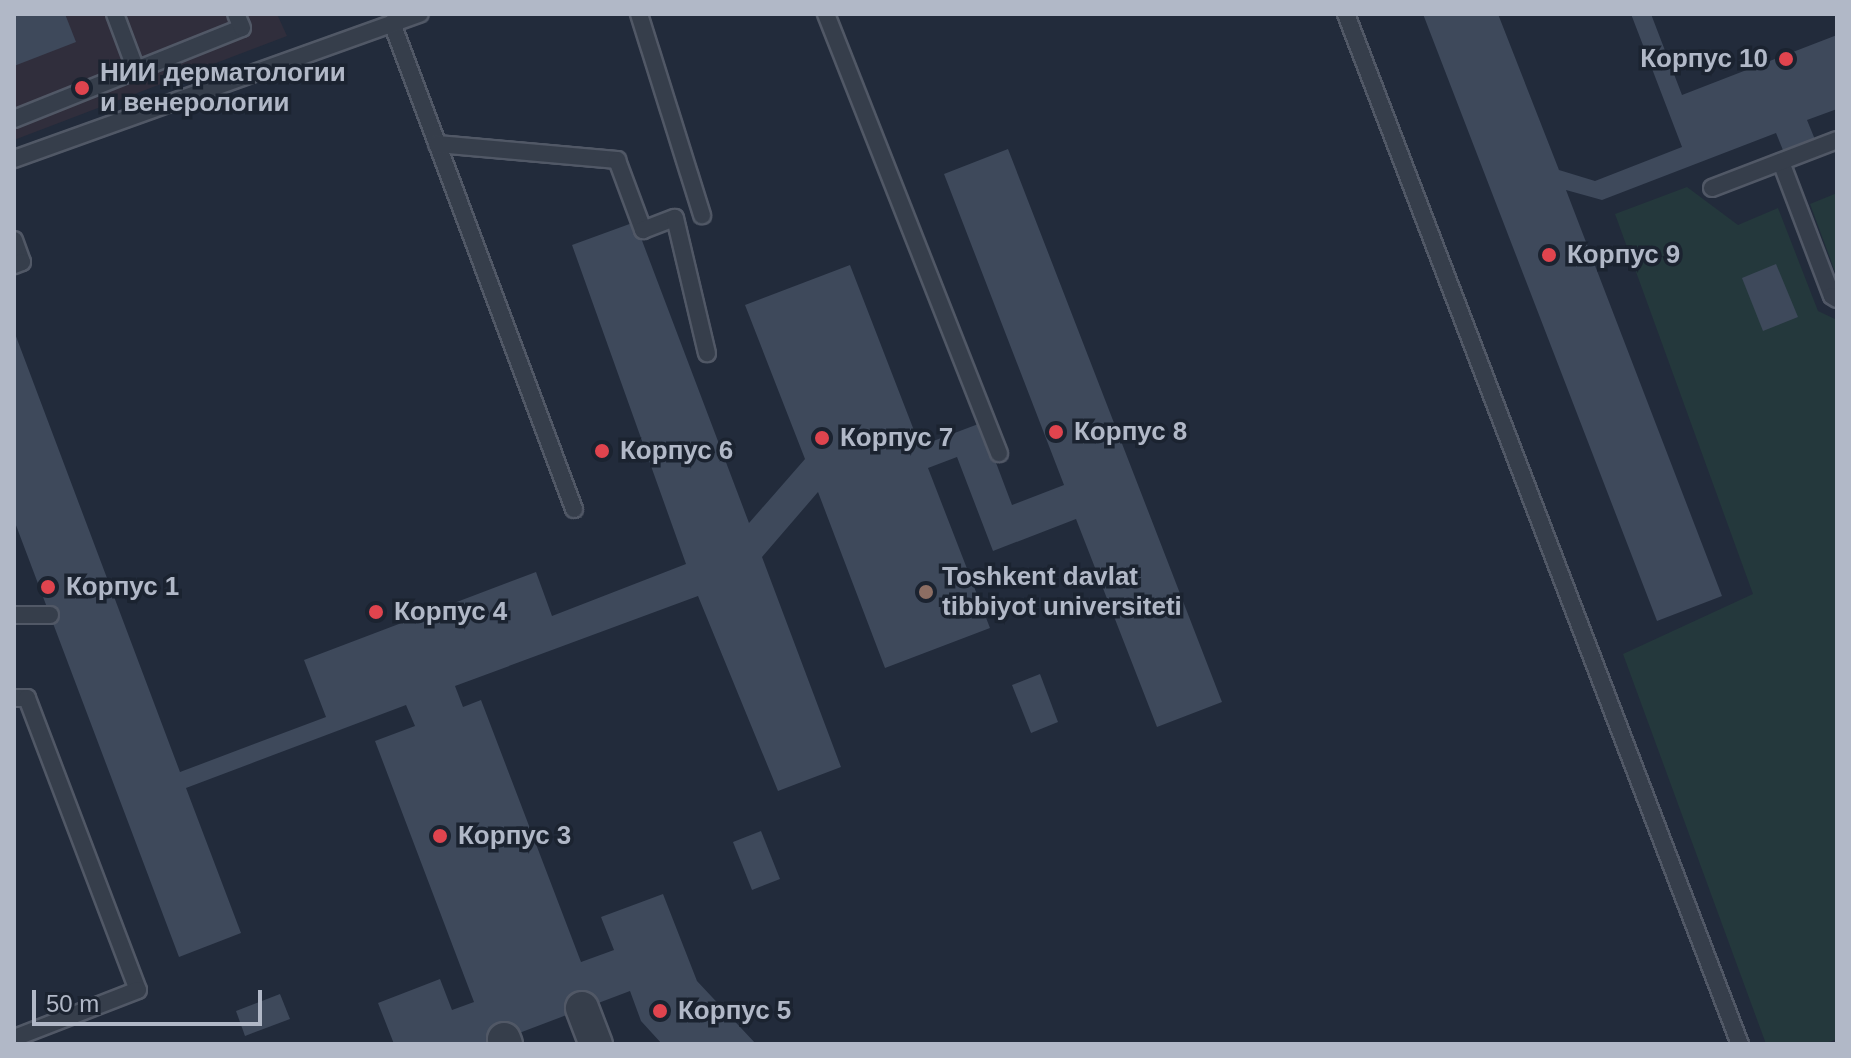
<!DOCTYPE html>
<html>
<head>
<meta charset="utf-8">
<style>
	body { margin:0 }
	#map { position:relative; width:1851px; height:1058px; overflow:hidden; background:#222b3b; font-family:Helvetica,sans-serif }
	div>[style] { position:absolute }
	.medical>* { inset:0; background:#302e3c }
	.green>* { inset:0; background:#24383c }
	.building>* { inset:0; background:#3e495b }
	.roads { filter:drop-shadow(2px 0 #515866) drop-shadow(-2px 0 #515866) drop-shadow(0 2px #515866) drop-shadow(0 -2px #515866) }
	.lane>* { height:16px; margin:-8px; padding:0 8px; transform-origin:8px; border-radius:8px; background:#363e4b }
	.street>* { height:32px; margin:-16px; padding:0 16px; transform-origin:16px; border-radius:16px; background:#363e4b }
	.dots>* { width:22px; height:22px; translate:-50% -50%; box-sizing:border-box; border:4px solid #1b2330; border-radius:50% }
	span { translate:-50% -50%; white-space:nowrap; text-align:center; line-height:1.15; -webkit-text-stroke:7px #1b2330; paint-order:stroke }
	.poi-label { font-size:26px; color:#b1b8c7; font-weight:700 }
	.right { translate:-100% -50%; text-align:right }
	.left { translate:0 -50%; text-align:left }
	.frame { position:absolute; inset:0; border:16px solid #b1b8c7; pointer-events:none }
	.scale { position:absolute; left:32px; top:990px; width:230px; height:36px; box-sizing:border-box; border:4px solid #b1b8c7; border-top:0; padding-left:10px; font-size:24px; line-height:28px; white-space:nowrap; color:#b1b8c7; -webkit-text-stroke:6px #1b2330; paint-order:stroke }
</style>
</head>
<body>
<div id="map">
	<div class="medical">
		<i style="clip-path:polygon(14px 14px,277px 14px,287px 36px,14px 140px)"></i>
	</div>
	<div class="green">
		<i style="clip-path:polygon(1687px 187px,1738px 225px,1778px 208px,1818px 311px,1837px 320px,1837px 1039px,1824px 1044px,1766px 1044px,1623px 654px,1753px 594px,1615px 214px)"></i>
		<i style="clip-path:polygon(1837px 193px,1837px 277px,1810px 204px)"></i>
	</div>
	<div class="building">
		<i style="clip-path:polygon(14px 14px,65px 14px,76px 42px,14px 66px)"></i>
		<i style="clip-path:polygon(1423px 14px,1498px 14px,1559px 170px,1595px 181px,1682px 147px,1631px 14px,1651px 14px,1682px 95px,1837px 35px,1837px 109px,1807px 120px,1816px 142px,1785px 155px,1776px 133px,1602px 200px,1566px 190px,1722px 596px,1657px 621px)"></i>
		<i style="clip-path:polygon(1008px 149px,1222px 702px,1157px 727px,1076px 519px,993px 551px,957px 457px,928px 468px,990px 628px,885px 668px,818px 492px,762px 557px,841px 767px,778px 791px,698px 596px,455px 686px,463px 707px,481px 700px,581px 962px,614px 950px,601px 917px,663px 894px,697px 981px,756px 1044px,662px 1044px,641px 1021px,630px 991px,490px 1044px,394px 1044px,378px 1003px,440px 979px,452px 1010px,474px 1002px,375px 741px,415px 726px,406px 705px,186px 788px,241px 933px,179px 957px,14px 520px,14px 331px,180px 772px,326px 717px,304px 660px,536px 572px,552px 616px,686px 564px,572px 245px,635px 222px,749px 523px,805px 459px,745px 305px,850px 265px,920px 446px,981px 423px,1012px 505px,1064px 485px,944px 174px)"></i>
		<i style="clip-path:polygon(1776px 264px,1798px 317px,1763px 331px,1742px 278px)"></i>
		<i style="clip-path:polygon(1040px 674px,1058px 722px,1031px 733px,1012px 685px)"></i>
		<i style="clip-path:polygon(761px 831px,780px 879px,752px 890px,733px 842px)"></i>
		<i style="clip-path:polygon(280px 994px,290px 1019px,245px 1036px,236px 1011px)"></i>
	</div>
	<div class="roads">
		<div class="lane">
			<i style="left:115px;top:14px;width:60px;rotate:69.4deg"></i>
			<i style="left:639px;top:14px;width:211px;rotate:72.6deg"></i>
			<i style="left:826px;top:14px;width:472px;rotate:68.5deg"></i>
			<i style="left:1346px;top:14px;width:1103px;rotate:69.07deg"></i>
			<i style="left:392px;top:23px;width:519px;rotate:69.47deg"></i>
			<i style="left:14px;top:119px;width:245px;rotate:-21.8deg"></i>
			<i style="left:242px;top:28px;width:15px;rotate:-113deg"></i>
			<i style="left:437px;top:144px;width:181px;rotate:5.1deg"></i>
			<i style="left:617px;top:160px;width:75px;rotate:69.6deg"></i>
			<i style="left:643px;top:230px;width:34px;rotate:-21deg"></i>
			<i style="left:675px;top:218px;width:139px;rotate:76.7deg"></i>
			<i style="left:14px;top:159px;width:431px;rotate:-19.7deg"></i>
			<i style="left:1781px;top:162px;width:143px;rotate:69.2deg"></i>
			<i style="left:1832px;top:296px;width:6px;rotate:31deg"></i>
			<i style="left:1712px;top:188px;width:134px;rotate:-21deg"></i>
			<i style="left:14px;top:240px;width:23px;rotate:70deg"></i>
			<i style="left:22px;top:262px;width:9px;rotate:159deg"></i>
			<i style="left:14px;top:615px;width:36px"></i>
			<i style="left:14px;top:698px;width:13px"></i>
			<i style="left:27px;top:698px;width:312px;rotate:69.2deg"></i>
			<i style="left:138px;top:990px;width:133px;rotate:158.8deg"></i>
		</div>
		<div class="street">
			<i style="left:582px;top:1008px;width:39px;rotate:69deg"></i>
			<i style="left:504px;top:1039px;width:5px;rotate:68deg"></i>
		</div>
	</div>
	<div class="dots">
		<i style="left:1786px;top:59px;background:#e0444e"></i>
		<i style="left:82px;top:88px;background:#e0444e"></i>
		<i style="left:1549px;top:255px;background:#e0444e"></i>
		<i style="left:1056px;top:432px;background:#e0444e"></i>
		<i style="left:822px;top:438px;background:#e0444e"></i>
		<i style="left:602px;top:451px;background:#e0444e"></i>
		<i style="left:48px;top:587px;background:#e0444e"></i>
		<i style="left:926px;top:592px;background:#8d6e63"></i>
		<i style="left:376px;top:612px;background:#e0444e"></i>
		<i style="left:440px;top:836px;background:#e0444e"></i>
		<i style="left:660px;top:1011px;background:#e0444e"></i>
	</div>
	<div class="poi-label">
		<span class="right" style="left:1768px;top:59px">Корпус 10</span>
		<span class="left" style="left:100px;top:88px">НИИ дерматологии<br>и венерологии</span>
		<span class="left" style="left:1567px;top:255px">Корпус 9</span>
		<span class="left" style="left:1074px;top:432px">Корпус 8</span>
		<span class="left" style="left:840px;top:438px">Корпус 7</span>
		<span class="left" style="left:620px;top:451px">Корпус 6</span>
		<span class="left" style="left:942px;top:592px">Toshkent davlat<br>tibbiyot universiteti</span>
		<span class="left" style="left:66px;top:587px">Корпус 1</span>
		<span class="left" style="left:394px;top:612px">Корпус 4</span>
		<span class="left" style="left:458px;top:836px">Корпус 3</span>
		<span class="left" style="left:678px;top:1011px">Корпус 5</span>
	</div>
	<div class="frame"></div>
	<div class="scale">50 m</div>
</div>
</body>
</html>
